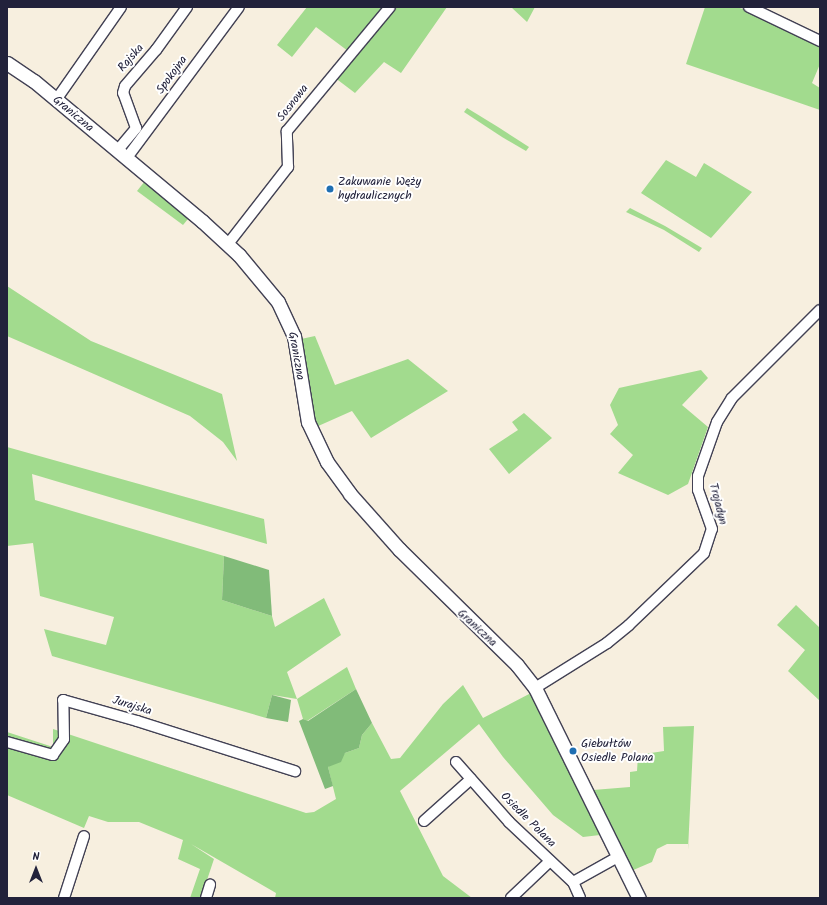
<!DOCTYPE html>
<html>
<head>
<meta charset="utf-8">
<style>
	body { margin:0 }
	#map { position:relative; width:827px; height:905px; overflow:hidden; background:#f7efdf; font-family:Kalam,sans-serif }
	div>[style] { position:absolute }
	.green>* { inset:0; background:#a2db8e }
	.forest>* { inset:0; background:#81bb79 }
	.roads { filter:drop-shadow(1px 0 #424154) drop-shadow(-1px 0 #424154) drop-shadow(0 1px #424154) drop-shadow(0 -1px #424154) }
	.minor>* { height:10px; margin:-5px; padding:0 5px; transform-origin:5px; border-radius:5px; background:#fff }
	.tertiary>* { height:13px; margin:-6.5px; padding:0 6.5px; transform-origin:6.5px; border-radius:6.5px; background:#fff }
	.dots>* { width:11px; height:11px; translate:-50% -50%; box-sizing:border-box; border:2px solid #fff; border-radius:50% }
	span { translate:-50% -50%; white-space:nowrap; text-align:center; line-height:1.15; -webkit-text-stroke:4px #fff; paint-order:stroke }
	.street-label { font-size:12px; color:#22223b }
	.poi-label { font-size:12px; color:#22223b }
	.left { translate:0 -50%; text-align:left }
	.frame { position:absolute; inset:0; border:8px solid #22223b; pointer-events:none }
	.north { position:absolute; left:16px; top:849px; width:40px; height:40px; -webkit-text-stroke:3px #fff; paint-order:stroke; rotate:0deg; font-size:11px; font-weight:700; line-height:16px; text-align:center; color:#22223b }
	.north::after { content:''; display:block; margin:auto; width:14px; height:18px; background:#22223b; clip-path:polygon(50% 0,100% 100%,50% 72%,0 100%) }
</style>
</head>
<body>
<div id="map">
	<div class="green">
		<i style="clip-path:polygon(307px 7px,447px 7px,401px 73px,384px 62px,355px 93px,330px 74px,348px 51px,316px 27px,292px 57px,277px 45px)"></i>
		<i style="clip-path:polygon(511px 7px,535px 7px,527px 22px)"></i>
		<i style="clip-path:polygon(705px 7px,736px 7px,754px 12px,820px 45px,820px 64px,812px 83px,820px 88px,820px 110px,686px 64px)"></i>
		<i style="clip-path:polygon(467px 108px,498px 127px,529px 147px,526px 151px,502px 137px,464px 112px)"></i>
		<i style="clip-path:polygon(666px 160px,696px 177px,704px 163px,752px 192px,711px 238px,641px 193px)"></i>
		<i style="clip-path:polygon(145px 181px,188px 219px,183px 225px,137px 191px)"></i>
		<i style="clip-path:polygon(630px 208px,665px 226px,702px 248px,699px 252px,664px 230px,626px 212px)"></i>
		<i style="clip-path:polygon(7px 286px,91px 341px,222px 394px,237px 461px,223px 442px,190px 416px,7px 336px)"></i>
		<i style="clip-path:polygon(315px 336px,335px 385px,408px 359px,448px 391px,371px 438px,352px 411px,316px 427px,301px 339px)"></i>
		<i style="clip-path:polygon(701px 370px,708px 378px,682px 405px,708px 427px,688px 484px,668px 495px,618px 473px,633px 455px,610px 434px,618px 425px,610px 405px,619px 388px)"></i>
		<i style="clip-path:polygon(524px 413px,552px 438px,509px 474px,489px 449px,518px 430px,512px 422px)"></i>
		<i style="clip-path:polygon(7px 447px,264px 519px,267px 544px,32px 474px,35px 500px,224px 556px,222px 600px,272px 616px,275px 627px,324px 598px,341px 635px,287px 672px,297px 699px,347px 667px,356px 689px,307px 721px,303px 719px,297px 699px,272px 695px,266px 718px,52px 656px,44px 629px,106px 645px,114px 617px,40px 596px,33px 543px,7px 546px)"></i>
		<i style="clip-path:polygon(796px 605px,820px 628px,820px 701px,788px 671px,805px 650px,777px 625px)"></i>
		<i style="clip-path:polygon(463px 685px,483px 718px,531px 693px,600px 835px,583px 837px,553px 815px,503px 757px,479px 724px,400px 791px,443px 876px,472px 898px,275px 898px,276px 893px,191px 844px,214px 859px,201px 898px,190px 898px,200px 869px,178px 859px,183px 840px,139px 822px,108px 822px,89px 816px,84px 828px,7px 795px,7px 732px,53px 747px,53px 729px,306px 813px,314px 812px,336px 799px,328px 767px,345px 753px,359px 748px,362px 735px,372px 723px,391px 759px,400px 758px,443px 704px)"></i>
		<i style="clip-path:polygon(694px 726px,688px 850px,688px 844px,667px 844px,657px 849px,652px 862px,631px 871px,593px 790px,630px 787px,630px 772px,637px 771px,638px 755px,664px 751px,663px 727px)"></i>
	</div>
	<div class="forest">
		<i style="clip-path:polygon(224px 556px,269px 570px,272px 616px,222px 600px)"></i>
		<i style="clip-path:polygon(356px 689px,372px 723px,362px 735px,359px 748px,345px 753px,341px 762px,328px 767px,333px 786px,325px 789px,299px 721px,303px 719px,308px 721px)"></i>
		<i style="clip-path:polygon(272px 695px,291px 700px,288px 722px,266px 718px)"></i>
	</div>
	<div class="roads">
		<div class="minor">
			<i style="left:749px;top:7px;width:79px;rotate:25.6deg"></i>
			<i style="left:56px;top:100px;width:113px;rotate:-55deg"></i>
			<i style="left:117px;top:151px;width:30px;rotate:-50deg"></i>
			<i style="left:136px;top:128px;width:37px;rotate:-110deg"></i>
			<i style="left:123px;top:93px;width:7px;rotate:-74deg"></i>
			<i style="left:125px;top:86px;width:48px;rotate:-49.3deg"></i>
			<i style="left:156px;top:50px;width:53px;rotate:-54.2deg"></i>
			<i style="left:126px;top:159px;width:189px;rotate:-53.4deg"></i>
			<i style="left:228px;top:244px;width:98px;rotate:-52.1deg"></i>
			<i style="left:288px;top:167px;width:36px;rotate:-92deg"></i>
			<i style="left:287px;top:131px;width:161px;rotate:-50.3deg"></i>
			<i style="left:535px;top:688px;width:85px;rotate:-32deg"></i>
			<i style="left:607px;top:643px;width:28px;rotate:-39deg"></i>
			<i style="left:629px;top:625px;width:104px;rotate:-43.8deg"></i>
			<i style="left:704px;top:553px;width:25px;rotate:-72deg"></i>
			<i style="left:712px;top:529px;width:41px;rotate:-109.7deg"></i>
			<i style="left:698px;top:490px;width:14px;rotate:-90deg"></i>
			<i style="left:698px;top:476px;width:57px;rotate:-70.6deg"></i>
			<i style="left:717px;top:422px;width:28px;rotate:-58deg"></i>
			<i style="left:732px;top:398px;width:124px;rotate:-45deg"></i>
			<i style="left:7px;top:742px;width:48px;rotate:15.8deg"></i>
			<i style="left:53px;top:755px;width:19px;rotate:-55deg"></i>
			<i style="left:64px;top:739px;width:39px;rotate:-91deg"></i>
			<i style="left:63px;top:700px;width:77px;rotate:15.8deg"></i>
			<i style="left:137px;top:721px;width:166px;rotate:17.6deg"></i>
			<i style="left:456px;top:762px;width:80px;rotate:48.5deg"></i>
			<i style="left:509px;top:822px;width:88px;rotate:43.2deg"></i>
			<i style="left:573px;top:882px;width:17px;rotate:66deg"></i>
			<i style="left:424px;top:821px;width:63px;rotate:-41.8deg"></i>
			<i style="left:573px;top:882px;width:51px;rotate:-29.1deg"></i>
			<i style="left:64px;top:898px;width:65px;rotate:-72.1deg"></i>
			<i style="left:206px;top:898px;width:14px;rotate:-73deg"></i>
			<i style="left:511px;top:898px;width:54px;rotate:-43.5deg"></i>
		</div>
		<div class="tertiary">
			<i style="left:7px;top:63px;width:32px;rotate:34deg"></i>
			<i style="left:34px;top:81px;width:219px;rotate:39.8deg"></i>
			<i style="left:202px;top:221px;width:50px;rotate:42.6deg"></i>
			<i style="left:239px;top:255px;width:61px;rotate:50.3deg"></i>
			<i style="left:278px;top:302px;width:38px;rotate:65deg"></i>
			<i style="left:294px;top:336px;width:87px;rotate:80.8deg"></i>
			<i style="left:308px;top:422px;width:44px;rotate:64.6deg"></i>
			<i style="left:327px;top:462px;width:39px;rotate:54deg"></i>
			<i style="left:350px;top:494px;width:74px;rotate:48.3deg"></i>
			<i style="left:399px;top:549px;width:165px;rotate:44.5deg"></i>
			<i style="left:517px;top:665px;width:29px;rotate:52deg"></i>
			<i style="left:535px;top:688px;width:234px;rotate:63.7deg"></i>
		</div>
	</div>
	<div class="dots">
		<i style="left:330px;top:189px;background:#1f6fb2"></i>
		<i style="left:573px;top:751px;background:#1f6fb2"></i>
	</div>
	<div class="street-label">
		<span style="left:131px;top:58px;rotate:-49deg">Rajska</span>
		<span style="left:172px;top:75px;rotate:-54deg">Spokojna</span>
		<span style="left:293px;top:103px;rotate:-52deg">Sosnowa</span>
		<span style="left:73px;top:114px;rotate:40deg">Graniczna</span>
		<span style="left:296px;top:356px;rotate:80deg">Graniczna</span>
		<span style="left:718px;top:504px;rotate:76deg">Trojadyn</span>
		<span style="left:477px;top:628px;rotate:43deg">Graniczna</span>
		<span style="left:132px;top:706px;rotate:17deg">Jurajska</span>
		<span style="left:528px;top:820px;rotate:45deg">Osiedle Polana</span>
	</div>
	<div class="poi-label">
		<span class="left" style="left:338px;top:189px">Zakuwanie Węży<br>hydraulicznych</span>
		<span class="left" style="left:581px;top:751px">Giebułtów<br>Osiedle Polana</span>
	</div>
	<div class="frame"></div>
	<div class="north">N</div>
</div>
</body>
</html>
